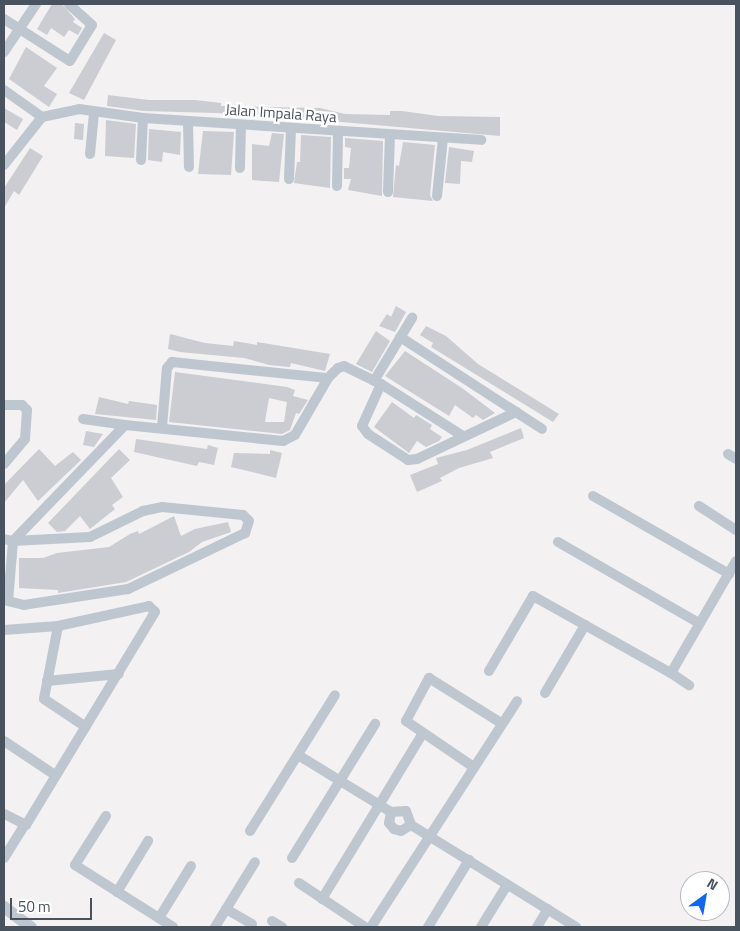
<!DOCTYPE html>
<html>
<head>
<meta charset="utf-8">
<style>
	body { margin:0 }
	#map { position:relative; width:740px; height:931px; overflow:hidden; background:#f3f1f1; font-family:"Titillium Web",sans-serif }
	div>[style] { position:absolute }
	.building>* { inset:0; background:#cbcdd3 }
	.minor>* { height:10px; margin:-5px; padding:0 5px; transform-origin:5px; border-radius:5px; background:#bec7d0 }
	.tertiary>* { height:12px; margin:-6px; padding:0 6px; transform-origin:6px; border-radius:6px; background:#bec7d0 }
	span { translate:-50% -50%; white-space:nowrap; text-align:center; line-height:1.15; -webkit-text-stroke:5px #fff; paint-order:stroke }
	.street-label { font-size:15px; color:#48535f }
	.frame { position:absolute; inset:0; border:5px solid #48535f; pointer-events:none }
	.north { position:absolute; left:680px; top:871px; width:50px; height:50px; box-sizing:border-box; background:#fff; border:1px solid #b6babf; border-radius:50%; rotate:32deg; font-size:14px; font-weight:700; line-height:20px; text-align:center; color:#48535f }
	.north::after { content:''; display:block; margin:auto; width:18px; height:22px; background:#1465ea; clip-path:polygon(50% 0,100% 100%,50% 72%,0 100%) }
	.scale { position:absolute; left:10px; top:898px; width:82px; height:22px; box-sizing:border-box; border:2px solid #48535f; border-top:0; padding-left:6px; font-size:15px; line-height:18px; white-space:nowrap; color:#48535f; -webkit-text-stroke:4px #fff; paint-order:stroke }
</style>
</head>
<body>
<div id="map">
	<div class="building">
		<i style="clip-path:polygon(52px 4px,62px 4px,75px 19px,73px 22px,82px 28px,78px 35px,69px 30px,64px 37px,51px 28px,47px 35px,37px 29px)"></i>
		<i style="clip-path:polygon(104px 33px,116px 40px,84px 100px,69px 93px)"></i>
		<i style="clip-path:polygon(26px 47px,57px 68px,44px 86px,57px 94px,49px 107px,9px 79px)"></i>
		<i style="clip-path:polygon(108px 95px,149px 100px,195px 100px,221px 103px,221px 106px,320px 108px,345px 114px,390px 115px,390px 111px,402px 111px,438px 116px,500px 117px,500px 136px,251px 114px,144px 111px,107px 106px)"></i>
		<i style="clip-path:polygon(4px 108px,23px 119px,17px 130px,4px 122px)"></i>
		<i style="clip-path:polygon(106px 120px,136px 124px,134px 158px,105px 156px)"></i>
		<i style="clip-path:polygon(75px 123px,84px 124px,83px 140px,74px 139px)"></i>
		<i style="clip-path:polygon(149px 129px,181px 132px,180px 155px,163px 152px,162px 162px,148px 160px)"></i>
		<i style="clip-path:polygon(203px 131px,234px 132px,231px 175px,198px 174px)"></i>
		<i style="clip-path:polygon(272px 133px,284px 134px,279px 182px,252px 180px,252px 144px,269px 146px)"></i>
		<i style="clip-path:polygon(301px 135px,331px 137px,330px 188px,294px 183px,297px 162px,300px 162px)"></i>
		<i style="clip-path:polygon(345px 138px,383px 141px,382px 196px,348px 190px,351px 179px,344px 179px,344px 168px,349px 168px,351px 148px,345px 147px)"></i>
		<i style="clip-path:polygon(403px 142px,435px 145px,430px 195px,433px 201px,393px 197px,396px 165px,399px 166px)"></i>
		<i style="clip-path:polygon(449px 147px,474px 151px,472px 162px,461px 161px,460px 184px,445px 183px)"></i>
		<i style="clip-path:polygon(30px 148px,43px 156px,19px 195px,14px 191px,4px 208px,4px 188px)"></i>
		<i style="clip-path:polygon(396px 306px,406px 312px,395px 332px,379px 326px,387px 314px,391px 317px)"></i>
		<i style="clip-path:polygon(426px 326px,446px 336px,478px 364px,559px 414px,553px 422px,431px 347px,433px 343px,420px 335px)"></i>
		<i style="clip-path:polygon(376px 331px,390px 341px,372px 372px,356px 364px)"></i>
		<i style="clip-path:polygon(170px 334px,205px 343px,233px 346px,234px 341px,257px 345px,257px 342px,330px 354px,325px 371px,291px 363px,290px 367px,269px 365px,244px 358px,180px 352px,168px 349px)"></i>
		<i style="clip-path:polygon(405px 351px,462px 388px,495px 413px,483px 420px,476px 415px,473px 418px,455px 405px,449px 416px,385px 376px)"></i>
		<i style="clip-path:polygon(evenodd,175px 372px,287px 387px,295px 390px,293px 396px,308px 400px,299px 414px,296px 413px,290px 430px,282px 434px,169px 422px,175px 372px,269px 398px,287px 402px,284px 422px,265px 422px,269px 398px)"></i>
		<i style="clip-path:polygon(99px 397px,128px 404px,129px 401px,157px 405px,156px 420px,95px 414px)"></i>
		<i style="clip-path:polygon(392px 402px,414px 418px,416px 415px,432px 425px,430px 429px,442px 437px,439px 441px,426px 447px,417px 441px,409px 453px,374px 427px)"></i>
		<i style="clip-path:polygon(521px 428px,524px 438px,490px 452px,493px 458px,459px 468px,440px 478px,442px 481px,417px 492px,410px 475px,438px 464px,436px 458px,467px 450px)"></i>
		<i style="clip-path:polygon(86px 431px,103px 434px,94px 447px,83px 445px)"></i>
		<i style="clip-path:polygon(136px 439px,207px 449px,208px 445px,218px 448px,214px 465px,199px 462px,197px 466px,134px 452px)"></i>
		<i style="clip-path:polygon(39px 449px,55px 466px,73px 452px,81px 460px,38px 501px,23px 480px,4px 503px,4px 485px)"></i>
		<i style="clip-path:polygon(119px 449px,130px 460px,111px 478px,123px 497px,112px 505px,115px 509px,90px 529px,80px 516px,65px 531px,57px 532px,48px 523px)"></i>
		<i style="clip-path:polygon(270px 450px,282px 453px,276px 478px,231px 467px,234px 453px,270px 454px)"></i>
		<i style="clip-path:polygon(174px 516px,181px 536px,195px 529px,228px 522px,231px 532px,202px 542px,189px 552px,126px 582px,58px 593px,58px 590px,19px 588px,19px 558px,43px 558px,57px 553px,109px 547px,130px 534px,138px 531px,139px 534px)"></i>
	</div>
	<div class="minor">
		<i style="left:4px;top:19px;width:78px;rotate:32.5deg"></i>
		<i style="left:70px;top:61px;width:42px;rotate:-58.6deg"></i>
		<i style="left:92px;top:25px;width:31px;rotate:-138deg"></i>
		<i style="left:4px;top:52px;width:58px;rotate:-56.3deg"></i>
		<i style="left:4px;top:90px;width:47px;rotate:35.4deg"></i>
		<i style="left:42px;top:117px;width:38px;rotate:-12deg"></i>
		<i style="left:79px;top:109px;width:65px;rotate:8deg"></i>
		<i style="left:143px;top:118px;width:339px;rotate:3.7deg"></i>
		<i style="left:188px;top:121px;width:46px;rotate:88.8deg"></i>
		<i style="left:90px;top:154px;width:41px;rotate:-84.4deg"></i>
		<i style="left:141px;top:160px;width:42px;rotate:-87.3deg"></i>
		<i style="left:4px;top:165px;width:61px;rotate:-51.6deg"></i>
		<i style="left:240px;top:168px;width:43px;rotate:-88.7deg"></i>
		<i style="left:289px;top:179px;width:50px;rotate:-87.7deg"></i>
		<i style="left:337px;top:186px;width:54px;rotate:-88.9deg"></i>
		<i style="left:388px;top:192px;width:56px;rotate:-88deg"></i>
		<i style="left:437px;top:196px;width:58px;rotate:-84.1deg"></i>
		<i style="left:374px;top:381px;width:74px;rotate:-58.9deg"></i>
		<i style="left:381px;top:384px;width:46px;rotate:114.3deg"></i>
		<i style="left:362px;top:426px;width:10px;rotate:53deg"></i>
		<i style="left:368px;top:434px;width:48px;rotate:33deg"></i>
		<i style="left:408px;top:460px;width:9px;rotate:-6deg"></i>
		<i style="left:417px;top:459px;width:110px;rotate:-25.4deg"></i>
		<i style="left:516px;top:412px;width:138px;rotate:-147.1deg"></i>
		<i style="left:516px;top:412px;width:31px;rotate:33deg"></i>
		<i style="left:83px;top:419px;width:42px;rotate:8.1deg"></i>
		<i style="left:162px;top:427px;width:59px;rotate:-85.2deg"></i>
		<i style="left:167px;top:368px;width:8px;rotate:-50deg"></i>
		<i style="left:172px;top:362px;width:157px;rotate:5.9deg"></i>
		<i style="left:728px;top:454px;width:9px;rotate:32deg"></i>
		<i style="left:4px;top:464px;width:33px;rotate:-50deg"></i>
		<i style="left:25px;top:439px;width:29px;rotate:-86deg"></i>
		<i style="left:27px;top:410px;width:7px;rotate:-135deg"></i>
		<i style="left:22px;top:405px;width:17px;rotate:180deg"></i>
		<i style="left:593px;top:496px;width:157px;rotate:29.8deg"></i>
		<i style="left:699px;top:506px;width:44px;rotate:33deg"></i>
		<i style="left:4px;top:539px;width:9px;rotate:13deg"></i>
		<i style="left:13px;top:541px;width:77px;rotate:-3deg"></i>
		<i style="left:90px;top:537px;width:59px;rotate:-26.1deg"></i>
		<i style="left:143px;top:511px;width:19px;rotate:-12deg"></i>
		<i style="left:162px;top:507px;width:81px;rotate:5.6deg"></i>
		<i style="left:243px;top:515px;width:8px;rotate:45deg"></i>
		<i style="left:249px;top:521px;width:13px;rotate:108deg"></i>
		<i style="left:245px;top:533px;width:130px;rotate:154.4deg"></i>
		<i style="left:128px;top:589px;width:105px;rotate:171.3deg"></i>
		<i style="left:24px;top:605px;width:16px;rotate:-166deg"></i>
		<i style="left:8px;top:601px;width:60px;rotate:-85.2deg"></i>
		<i style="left:13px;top:541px;width:161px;rotate:-46deg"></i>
		<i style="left:125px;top:425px;width:159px;rotate:5.8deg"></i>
		<i style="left:283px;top:441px;width:13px;rotate:-27deg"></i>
		<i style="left:295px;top:435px;width:66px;rotate:-59.9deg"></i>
		<i style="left:328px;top:378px;width:14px;rotate:-45deg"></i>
		<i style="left:338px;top:368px;width:6px;rotate:-18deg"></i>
		<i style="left:344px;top:366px;width:41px;rotate:25.9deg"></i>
		<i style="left:381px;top:384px;width:97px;rotate:32.4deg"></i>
		<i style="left:558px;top:542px;width:163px;rotate:29.9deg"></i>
		<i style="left:58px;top:626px;width:74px;rotate:100.9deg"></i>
		<i style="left:44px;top:699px;width:50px;rotate:33.7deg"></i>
		<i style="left:4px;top:630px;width:54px;rotate:-4.2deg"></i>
		<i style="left:58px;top:626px;width:93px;rotate:-12.4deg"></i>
		<i style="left:149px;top:606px;width:8px;rotate:45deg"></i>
		<i style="left:155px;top:612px;width:249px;rotate:121.2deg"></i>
		<i style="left:26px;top:825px;width:25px;rotate:-153deg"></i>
		<i style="left:489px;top:671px;width:87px;rotate:-59.6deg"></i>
		<i style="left:533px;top:596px;width:158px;rotate:29.2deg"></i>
		<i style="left:671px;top:673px;width:129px;rotate:-59.9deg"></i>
		<i style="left:671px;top:673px;width:22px;rotate:34deg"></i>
		<i style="left:47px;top:681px;width:72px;rotate:-5.6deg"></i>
		<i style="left:545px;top:693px;width:79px;rotate:-59.5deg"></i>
		<i style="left:4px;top:741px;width:61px;rotate:33.7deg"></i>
		<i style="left:298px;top:755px;width:109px;rotate:31.5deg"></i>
		<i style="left:391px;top:812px;width:15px;rotate:-4deg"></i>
		<i style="left:406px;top:811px;width:15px;rotate:70deg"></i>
		<i style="left:411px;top:825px;width:194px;rotate:31.7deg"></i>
		<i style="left:472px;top:766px;width:80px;rotate:-145.7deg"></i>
		<i style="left:406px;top:721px;width:49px;rotate:-61.9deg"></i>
		<i style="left:429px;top:678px;width:85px;rotate:32deg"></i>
		<i style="left:391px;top:812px;width:11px;rotate:100deg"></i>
		<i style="left:389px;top:823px;width:8px;rotate:50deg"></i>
		<i style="left:394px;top:829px;width:7px;rotate:16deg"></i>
		<i style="left:401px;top:831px;width:12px;rotate:-31deg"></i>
		<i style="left:106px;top:816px;width:58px;rotate:122.3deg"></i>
		<i style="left:75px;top:865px;width:116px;rotate:32.3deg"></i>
		<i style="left:250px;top:831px;width:160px;rotate:-58deg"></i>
		<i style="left:4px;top:858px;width:38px;rotate:-58deg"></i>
		<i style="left:292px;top:858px;width:158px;rotate:-58.2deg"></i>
		<i style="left:299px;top:883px;width:79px;rotate:33.7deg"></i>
		<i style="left:117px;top:892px;width:60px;rotate:-58.7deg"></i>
		<i style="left:322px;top:899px;width:194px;rotate:-58.7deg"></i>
		<i style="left:226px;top:909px;width:30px;rotate:30deg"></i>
		<i style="left:159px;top:918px;width:61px;rotate:-58.4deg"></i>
		<i style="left:272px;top:921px;width:12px;rotate:31deg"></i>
		<i style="left:215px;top:927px;width:76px;rotate:-58.4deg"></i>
		<i style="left:371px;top:927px;width:269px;rotate:-57.1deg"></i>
		<i style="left:428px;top:927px;width:79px;rotate:-58.5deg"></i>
		<i style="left:481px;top:927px;width:49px;rotate:-58.2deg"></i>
		<i style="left:537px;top:927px;width:21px;rotate:-59deg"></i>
	</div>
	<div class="tertiary">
		<i style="left:4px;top:907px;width:34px;rotate:37deg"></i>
	</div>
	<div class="street-label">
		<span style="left:281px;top:113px;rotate:4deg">Jalan Impala Raya</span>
	</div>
	<div class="frame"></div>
	<div class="north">N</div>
	<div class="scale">50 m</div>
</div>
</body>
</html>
